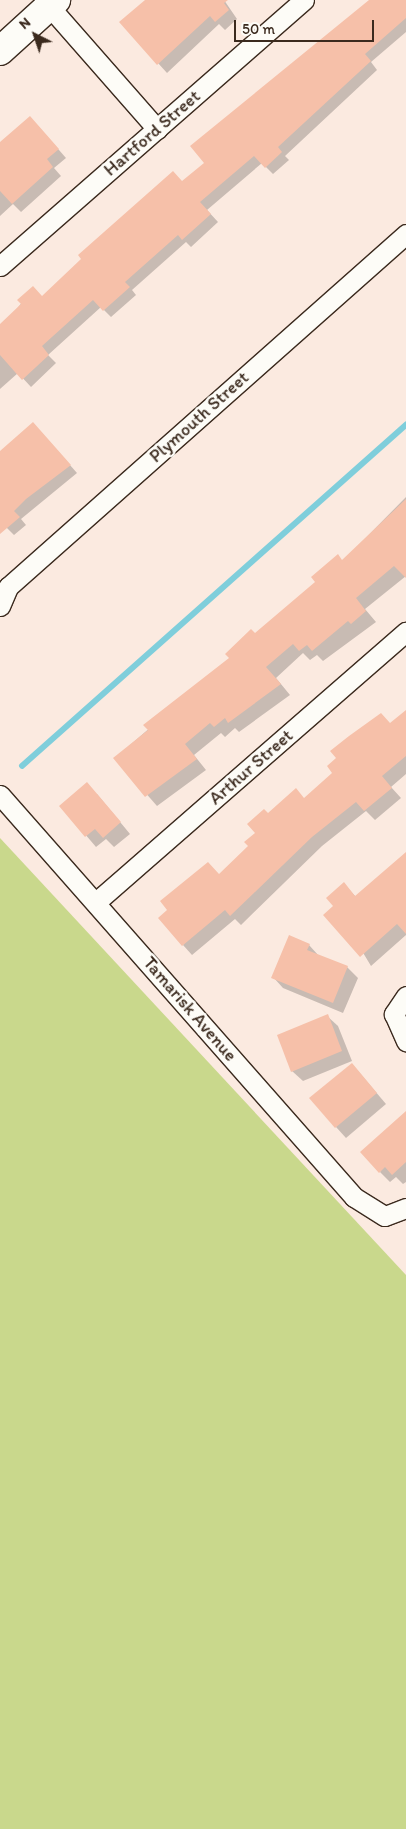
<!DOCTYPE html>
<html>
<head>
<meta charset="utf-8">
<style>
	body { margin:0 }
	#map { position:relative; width:406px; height:1829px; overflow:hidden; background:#fbeae0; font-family:Itim,sans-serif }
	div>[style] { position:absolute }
	.green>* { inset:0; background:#c9d88c }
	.shadow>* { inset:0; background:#0003 }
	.stream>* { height:5.5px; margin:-2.75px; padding:0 2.75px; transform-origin:2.75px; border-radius:2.75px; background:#7fcedb }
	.building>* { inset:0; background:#f6c0a9 }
	.roads { filter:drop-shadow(1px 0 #3b2a1e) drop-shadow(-1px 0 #3b2a1e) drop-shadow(0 1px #3b2a1e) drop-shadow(0 -1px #3b2a1e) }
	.street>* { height:19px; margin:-9.5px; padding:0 9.5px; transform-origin:9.5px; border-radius:9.5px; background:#fdfcf7 }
	.secondary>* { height:28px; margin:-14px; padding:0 14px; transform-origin:14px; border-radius:14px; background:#fdfcf7 }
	span { translate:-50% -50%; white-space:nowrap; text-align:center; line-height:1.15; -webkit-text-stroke:5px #fdfcf7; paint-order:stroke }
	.street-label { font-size:18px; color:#3b2a1e }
	.north { position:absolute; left:10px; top:10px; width:50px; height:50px; -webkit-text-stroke:4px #fdfcf7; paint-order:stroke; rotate:319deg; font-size:14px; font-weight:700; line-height:20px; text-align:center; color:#3b2a1e }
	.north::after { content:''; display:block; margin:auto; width:18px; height:22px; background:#3b2a1e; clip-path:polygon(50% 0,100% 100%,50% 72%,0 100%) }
	.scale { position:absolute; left:234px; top:20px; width:140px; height:22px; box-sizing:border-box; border:2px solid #3b2a1e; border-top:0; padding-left:6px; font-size:15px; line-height:18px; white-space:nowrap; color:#3b2a1e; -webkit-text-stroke:4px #fdfcf7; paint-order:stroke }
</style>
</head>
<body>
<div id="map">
	<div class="green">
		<i style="clip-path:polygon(0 838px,406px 1275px,406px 1829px,0 1829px)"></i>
	</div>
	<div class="shadow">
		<i style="clip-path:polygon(147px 0,224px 0,237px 19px,225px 30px,219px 24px,167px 73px,121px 22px)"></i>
		<i style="clip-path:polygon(372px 0,406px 0,406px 32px,371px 62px,377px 70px,285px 156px,289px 160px,273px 174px,262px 163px,207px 210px,218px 222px,191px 247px,186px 242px,132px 290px,136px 295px,111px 317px,101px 307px,48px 355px,56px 363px,31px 387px,18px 373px,0 389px,0 331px,33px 288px,42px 297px,206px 163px)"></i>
		<i style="clip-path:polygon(38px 126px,66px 158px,54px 168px,61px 176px,21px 212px,13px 204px,0 216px,0 154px)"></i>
		<i style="clip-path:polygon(40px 431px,77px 473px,21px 519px,26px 525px,14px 535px,0 521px,0 455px)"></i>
		<i style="clip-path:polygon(406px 497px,406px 576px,365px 609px,376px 622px,323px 661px,317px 655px,310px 660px,303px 653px,276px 678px,290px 695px,239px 732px,235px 728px,225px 737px,221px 733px,194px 755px,206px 770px,157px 806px,115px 758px,343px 561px)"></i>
		<i style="clip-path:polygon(406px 711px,406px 774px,391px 787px,401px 798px,375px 820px,366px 811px,322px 846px,241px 925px,235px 919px,192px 955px,183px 945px,219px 875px,250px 846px,268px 815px,305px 799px)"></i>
		<i style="clip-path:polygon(97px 794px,130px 834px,114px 847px,106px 839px,96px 847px,61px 806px)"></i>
		<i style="clip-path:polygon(406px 853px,406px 935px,371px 966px,335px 906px,344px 884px,356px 897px)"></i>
		<i style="clip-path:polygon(309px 945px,319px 956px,347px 967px,358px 978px,343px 1013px,283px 988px,273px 977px)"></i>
		<i style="clip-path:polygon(327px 1016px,338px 1026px,352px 1061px,303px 1081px,292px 1071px)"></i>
		<i style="clip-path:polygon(352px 1064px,386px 1104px,346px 1138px,336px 1127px)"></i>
		<i style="clip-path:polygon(406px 1113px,406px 1182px,403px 1184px,396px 1177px,390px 1182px,380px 1172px)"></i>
	</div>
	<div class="stream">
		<i style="left:22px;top:766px;width:514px;rotate:-41.61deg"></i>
	</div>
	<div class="building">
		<i style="clip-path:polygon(145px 0,228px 0,224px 3px,229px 10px,215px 22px,210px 16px,157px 65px,119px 22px)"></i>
		<i style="clip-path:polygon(369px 0,406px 0,406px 18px,365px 54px,371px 61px,278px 147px,282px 152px,265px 168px,254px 156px,200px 202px,211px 214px,182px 240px,178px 235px,125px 282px,130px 287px,103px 311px,93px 300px,42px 346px,49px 355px,22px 380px,0 355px,0 324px,21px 304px,17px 300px,33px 286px,42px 296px,81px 259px,78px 255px,173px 171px,182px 181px,204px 163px,190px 146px)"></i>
		<i style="clip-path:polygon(30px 116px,59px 149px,47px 159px,53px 167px,12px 204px,0 191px,0 142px)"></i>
		<i style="clip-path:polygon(33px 422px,71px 465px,26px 499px,14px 511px,20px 517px,0 534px,0 451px)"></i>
		<i style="clip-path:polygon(406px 499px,406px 578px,394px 566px,356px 598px,366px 611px,351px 624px,348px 621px,312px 651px,307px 645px,299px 651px,293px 644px,266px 667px,281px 684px,228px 723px,225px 718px,214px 727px,210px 723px,185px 744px,197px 759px,145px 797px,113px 758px,148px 730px,143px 725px,229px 658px,225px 654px,251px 629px,255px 633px,315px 582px,311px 577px,338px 554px,342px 560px)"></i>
		<i style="clip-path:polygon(406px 710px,406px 756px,382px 776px,392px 788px,364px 811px,356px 802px,312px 837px,230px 916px,225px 910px,182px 946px,158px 918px,167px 910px,160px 901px,208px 862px,219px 874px,248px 846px,244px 842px,255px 833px,247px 824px,264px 809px,268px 813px,296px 788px,304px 798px,332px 773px,327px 766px,336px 758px,330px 751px,349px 736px,381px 713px,390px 723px)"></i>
		<i style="clip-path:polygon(87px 782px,121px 822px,103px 838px,95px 829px,85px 837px,59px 806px)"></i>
		<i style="clip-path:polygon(406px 852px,406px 934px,397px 924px,360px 957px,323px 915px,333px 906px,326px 898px,344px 882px,355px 896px)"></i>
		<i style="clip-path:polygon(289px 935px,310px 944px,307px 950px,348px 966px,333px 1003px,271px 978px)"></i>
		<i style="clip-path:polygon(328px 1014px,342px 1051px,291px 1072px,277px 1035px)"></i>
		<i style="clip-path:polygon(352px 1063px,377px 1093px,335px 1128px,309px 1098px)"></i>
		<i style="clip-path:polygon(406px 1111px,406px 1162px,392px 1175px,385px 1167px,379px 1173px,360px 1152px)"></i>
	</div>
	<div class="roads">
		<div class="street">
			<i style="left:49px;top:6px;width:164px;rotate:48.7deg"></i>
			<i style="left:0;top:266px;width:404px;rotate:-41.2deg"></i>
			<i style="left:0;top:606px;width:21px;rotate:-67deg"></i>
			<i style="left:8px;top:587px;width:532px;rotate:-41.57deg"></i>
			<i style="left:0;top:795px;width:536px;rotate:48.63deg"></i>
			<i style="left:354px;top:1197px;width:36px;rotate:32deg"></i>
			<i style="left:385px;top:1216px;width:22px;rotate:-21deg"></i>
			<i style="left:96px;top:902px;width:411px;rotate:-41.1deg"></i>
			<i style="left:406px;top:996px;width:22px;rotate:124deg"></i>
			<i style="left:394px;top:1014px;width:30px;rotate:66deg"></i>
		</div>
		<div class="secondary">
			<i style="left:0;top:51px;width:76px;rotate:-42.3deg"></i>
		</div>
	</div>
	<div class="street-label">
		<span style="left:152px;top:133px;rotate:-41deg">Hartford Street</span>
		<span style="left:199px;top:417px;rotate:-42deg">Plymouth Street</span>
		<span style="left:251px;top:767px;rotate:-41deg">Arthur Street</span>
		<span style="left:190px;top:1009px;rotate:49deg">Tamarisk Avenue</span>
	</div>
	<div class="north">N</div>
	<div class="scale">50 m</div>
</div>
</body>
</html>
